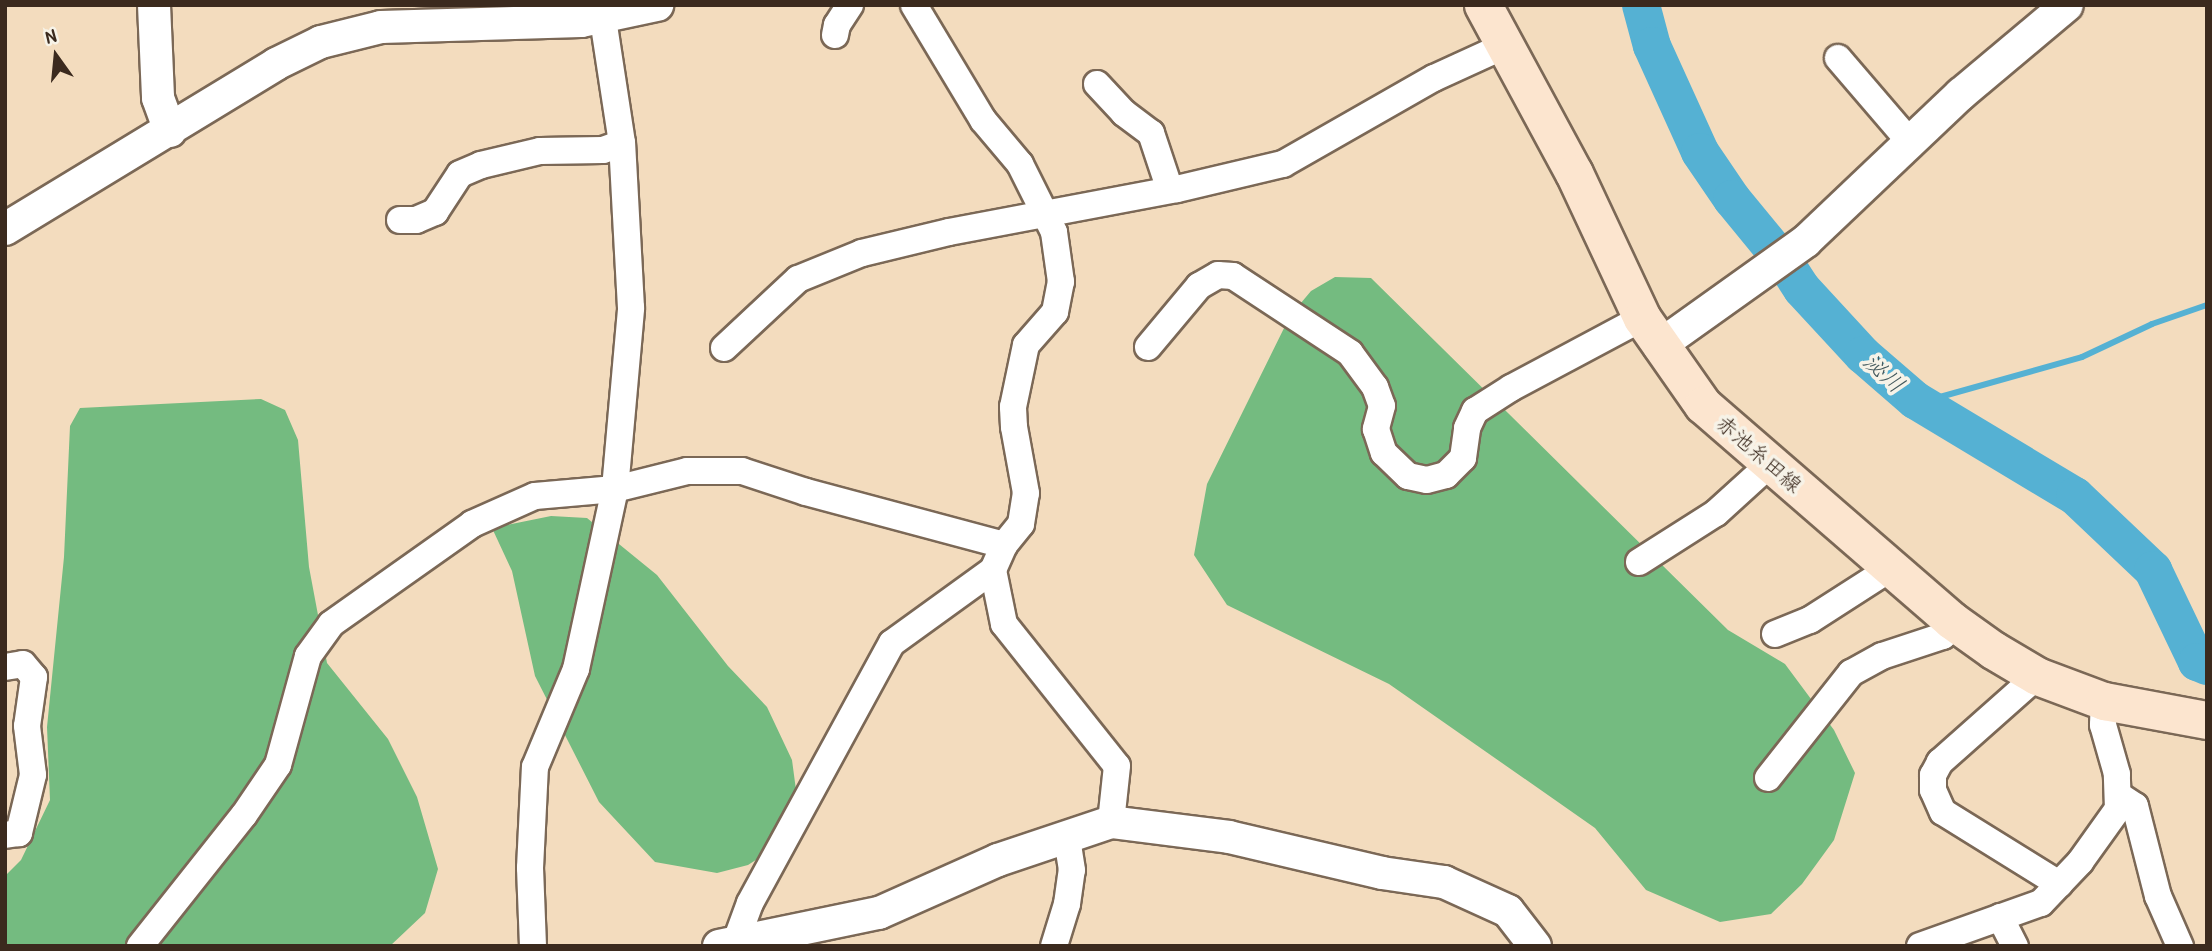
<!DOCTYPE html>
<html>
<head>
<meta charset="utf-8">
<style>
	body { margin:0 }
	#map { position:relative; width:2212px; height:951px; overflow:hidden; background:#f3dcbe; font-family:"Patrick Hand","Klee One",sans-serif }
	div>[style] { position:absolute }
	.forest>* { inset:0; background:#74bb80 }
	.stream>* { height:6px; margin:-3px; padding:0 3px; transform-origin:3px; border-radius:3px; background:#55b1d3 }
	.river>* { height:38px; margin:-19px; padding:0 19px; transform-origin:19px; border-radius:19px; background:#55b1d3 }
	.roads { filter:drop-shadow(2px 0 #7b6856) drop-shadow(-2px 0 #7b6856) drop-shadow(0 2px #7b6856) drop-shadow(0 -2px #7b6856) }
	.minor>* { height:26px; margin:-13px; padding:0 13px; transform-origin:13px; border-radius:13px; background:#fff }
	.tertiary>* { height:32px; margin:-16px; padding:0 16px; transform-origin:16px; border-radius:16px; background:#fff }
	.secondary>* { height:37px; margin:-18.5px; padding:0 18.5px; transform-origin:18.5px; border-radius:18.5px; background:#fce5cf }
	span { translate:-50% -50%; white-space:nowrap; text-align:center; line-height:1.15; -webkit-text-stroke:7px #f7f3e8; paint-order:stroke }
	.street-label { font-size:21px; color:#3b2a1e }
	.water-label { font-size:23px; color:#44595d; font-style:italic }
	.frame { position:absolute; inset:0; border:7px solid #3b2a1e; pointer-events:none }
	.north { position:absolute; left:21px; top:21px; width:70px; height:70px; -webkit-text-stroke:5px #f7f3e8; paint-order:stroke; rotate:345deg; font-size:19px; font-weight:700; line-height:28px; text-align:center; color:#3b2a1e }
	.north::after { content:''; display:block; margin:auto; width:24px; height:32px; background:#3b2a1e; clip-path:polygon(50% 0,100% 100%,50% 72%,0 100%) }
</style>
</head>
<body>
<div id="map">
	<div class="forest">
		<i style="clip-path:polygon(1335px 277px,1371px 278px,1728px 630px,1785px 664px,1834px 730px,1855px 773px,1834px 840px,1802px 884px,1771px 914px,1720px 922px,1646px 890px,1595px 828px,1389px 684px,1227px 605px,1194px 555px,1207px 484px,1290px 316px,1311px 291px)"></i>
		<i style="clip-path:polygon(261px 399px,285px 410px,298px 440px,309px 567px,327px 663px,388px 739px,417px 797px,438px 869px,425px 913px,390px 946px,5px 946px,5px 876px,21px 860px,50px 800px,47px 727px,64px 557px,70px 426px,80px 408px)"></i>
		<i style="clip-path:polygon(551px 516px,587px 518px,657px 575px,728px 666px,767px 707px,792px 760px,798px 805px,778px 846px,748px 865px,717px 873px,655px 862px,599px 802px,535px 676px,512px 571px,492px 528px)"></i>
	</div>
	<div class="stream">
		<i style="left:1922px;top:402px;width:166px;rotate:-15.7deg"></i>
		<i style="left:2082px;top:357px;width:77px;rotate:-25.2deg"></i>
		<i style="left:2152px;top:324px;width:58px;rotate:-19.1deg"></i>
	</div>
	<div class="river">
		<i style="left:1641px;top:5px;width:42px;rotate:75deg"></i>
		<i style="left:1652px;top:46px;width:116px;rotate:65.6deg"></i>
		<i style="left:1700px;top:152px;width:57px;rotate:55.8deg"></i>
		<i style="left:1732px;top:199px;width:87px;rotate:50.6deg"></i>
		<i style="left:1787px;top:266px;width:27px;rotate:57deg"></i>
		<i style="left:1802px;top:289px;width:90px;rotate:47.3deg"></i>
		<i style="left:1863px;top:355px;width:69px;rotate:40.9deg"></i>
		<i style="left:1915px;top:400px;width:187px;rotate:31deg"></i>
		<i style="left:2075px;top:496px;width:108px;rotate:43.5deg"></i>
		<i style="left:2153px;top:570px;width:102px;rotate:64.4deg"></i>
		<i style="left:2197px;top:662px;width:11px;rotate:22deg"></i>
	</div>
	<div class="roads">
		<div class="minor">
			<i style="left:835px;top:35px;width:10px;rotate:-79deg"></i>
			<i style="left:837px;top:25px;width:24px;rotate:-57deg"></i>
			<i style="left:1838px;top:58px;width:111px;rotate:49.4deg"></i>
			<i style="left:1097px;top:84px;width:40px;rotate:47deg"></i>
			<i style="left:1124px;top:113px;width:34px;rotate:37deg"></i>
			<i style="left:1151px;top:133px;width:60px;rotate:71.6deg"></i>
			<i style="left:400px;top:220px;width:16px"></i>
			<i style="left:416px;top:220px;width:21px;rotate:-23deg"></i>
			<i style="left:435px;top:212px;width:45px;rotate:-56.7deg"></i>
			<i style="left:460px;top:174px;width:23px;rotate:-23deg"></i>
			<i style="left:481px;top:165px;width:61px;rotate:-13.3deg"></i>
			<i style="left:540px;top:151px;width:63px;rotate:-0.9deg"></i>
			<i style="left:603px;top:150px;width:20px;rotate:-20deg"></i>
			<i style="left:1148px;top:347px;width:80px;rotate:-50.1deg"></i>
			<i style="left:1199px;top:286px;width:22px;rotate:-30deg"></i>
			<i style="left:1218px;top:275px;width:15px;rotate:4deg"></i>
			<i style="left:1233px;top:276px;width:140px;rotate:33.3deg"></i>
			<i style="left:1350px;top:353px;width:42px;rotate:53.7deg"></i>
			<i style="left:1375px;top:387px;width:20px;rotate:70deg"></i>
			<i style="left:1382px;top:406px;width:24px;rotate:105deg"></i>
			<i style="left:1376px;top:429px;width:25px;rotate:72deg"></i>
			<i style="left:1384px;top:453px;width:33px;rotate:44deg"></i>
			<i style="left:1408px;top:476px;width:19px;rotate:12deg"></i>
			<i style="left:1427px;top:480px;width:20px;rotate:-15deg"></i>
			<i style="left:1446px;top:475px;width:24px;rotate:-45deg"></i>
			<i style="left:1463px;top:458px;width:30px;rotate:-82deg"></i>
			<i style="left:1467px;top:428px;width:19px;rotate:-65deg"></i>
			<i style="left:1475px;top:411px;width:43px;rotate:-32.6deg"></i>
			<i style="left:1511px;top:388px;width:149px;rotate:-28.1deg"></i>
			<i style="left:724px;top:348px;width:101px;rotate:-43deg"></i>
			<i style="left:798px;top:279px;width:69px;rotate:-22.1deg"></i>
			<i style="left:862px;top:253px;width:89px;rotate:-13.6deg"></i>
			<i style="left:949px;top:232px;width:232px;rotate:-10.7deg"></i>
			<i style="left:1177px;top:189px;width:109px;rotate:-13.3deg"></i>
			<i style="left:1283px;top:164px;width:174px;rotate:-29.7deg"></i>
			<i style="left:1434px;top:78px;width:77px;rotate:-24.6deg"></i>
			<i style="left:1639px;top:562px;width:91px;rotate:-32.5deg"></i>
			<i style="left:1716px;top:513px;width:73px;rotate:-42.2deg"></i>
			<i style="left:993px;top:570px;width:55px;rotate:78.5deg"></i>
			<i style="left:1004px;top:624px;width:181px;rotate:51.5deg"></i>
			<i style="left:1117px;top:766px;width:56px;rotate:96.1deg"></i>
			<i style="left:1775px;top:634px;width:38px;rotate:-22deg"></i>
			<i style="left:1810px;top:620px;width:96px;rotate:-32.7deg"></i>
			<i style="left:5px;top:667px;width:18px;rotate:-9deg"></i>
			<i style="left:23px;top:664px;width:17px;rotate:50deg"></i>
			<i style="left:34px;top:677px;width:49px;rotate:98.1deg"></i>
			<i style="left:27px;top:726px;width:49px;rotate:83deg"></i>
			<i style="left:33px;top:775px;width:60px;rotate:103.6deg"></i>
			<i style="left:19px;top:833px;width:14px;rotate:172deg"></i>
			<i style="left:2037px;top:676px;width:130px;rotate:138.4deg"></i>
			<i style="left:1940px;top:762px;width:15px;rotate:118deg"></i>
			<i style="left:1933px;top:775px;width:15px;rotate:90deg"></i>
			<i style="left:1933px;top:790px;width:24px;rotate:66deg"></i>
			<i style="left:1943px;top:812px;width:137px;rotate:31.8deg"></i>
			<i style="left:1768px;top:778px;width:134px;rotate:-51.7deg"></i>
			<i style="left:1851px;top:673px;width:35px;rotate:-29deg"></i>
			<i style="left:1882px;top:656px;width:64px;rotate:-18.2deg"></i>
			<i style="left:1943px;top:636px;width:18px;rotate:-47deg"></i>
			<i style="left:2118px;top:795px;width:20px;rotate:33deg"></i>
			<i style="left:2135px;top:806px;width:93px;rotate:75.7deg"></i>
			<i style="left:2158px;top:896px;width:55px;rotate:66.3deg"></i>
			<i style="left:2000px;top:917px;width:33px;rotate:63deg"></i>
			<i style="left:736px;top:941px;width:40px;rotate:-69.8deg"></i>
			<i style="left:750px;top:903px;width:296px;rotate:-61.4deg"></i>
			<i style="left:892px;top:643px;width:125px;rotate:-35.9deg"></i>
			<i style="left:993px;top:570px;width:27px;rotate:-66deg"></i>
			<i style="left:1004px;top:545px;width:27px;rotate:-51deg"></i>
			<i style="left:1021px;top:524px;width:31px;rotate:-81deg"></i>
			<i style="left:1026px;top:493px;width:67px;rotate:-100.3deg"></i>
			<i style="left:1014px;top:427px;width:20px;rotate:-93deg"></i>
			<i style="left:1013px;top:407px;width:63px;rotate:-78.2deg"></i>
			<i style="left:1026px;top:345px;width:44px;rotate:-48.7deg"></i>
			<i style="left:1055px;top:312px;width:31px;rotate:-79deg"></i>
			<i style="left:1061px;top:282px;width:50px;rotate:-98deg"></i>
			<i style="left:1054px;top:232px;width:76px;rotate:-116.6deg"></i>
			<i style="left:1020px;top:164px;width:57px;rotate:-130.1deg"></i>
			<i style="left:983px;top:120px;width:134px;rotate:-121deg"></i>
			<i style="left:140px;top:946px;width:167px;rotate:-51.6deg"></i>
			<i style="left:244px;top:815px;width:60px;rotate:-55.8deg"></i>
			<i style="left:278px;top:765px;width:113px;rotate:-74.6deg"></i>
			<i style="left:308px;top:656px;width:39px;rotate:-54deg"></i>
			<i style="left:331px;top:624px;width:173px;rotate:-35.3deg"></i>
			<i style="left:472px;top:524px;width:69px;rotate:-24deg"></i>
			<i style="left:535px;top:496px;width:80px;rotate:-5deg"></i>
			<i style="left:615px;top:489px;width:74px;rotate:-14deg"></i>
			<i style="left:687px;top:471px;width:55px"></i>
			<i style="left:742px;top:471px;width:67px;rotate:18.2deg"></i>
			<i style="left:806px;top:492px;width:205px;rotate:15deg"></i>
			<i style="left:533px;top:946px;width:78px;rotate:-92.2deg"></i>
			<i style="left:530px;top:868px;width:101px;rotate:-87.2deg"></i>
			<i style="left:535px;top:767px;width:106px;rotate:-67.3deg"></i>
			<i style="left:576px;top:669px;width:184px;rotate:-77.8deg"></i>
			<i style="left:615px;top:489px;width:182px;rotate:-84.9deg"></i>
			<i style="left:631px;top:308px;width:165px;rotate:-93.1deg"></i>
			<i style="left:622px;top:143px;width:125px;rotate:-98.7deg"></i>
			<i style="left:1054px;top:946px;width:44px;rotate:-72.8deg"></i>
			<i style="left:1067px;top:904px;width:34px;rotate:-82deg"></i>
			<i style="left:1072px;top:870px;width:33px;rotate:-99deg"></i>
			<i style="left:1920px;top:946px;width:128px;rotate:-19.6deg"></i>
			<i style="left:2041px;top:903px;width:57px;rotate:-46.4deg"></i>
			<i style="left:2080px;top:862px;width:65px;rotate:-54.4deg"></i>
			<i style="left:2118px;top:809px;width:35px;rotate:-92deg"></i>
			<i style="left:2117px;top:774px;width:51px;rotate:-105.9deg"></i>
			<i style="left:2103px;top:725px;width:24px;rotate:-88deg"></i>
		</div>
		<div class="tertiary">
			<i style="left:154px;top:5px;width:93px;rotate:87.5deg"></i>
			<i style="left:158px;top:98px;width:35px;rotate:70deg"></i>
			<i style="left:5px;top:229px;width:317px;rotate:-31.3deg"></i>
			<i style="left:276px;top:64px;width:50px;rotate:-26.1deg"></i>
			<i style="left:321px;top:42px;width:62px;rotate:-14deg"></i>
			<i style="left:381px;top:27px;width:200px;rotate:-1.7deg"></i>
			<i style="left:581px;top:21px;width:78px;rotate:-11.9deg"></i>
			<i style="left:1659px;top:346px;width:181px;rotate:-35.5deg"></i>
			<i style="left:1806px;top:241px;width:214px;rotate:-43.5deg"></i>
			<i style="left:1961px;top:94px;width:138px;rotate:-40deg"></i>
			<i style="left:719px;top:946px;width:163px;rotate:-11.7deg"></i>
			<i style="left:879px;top:913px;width:130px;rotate:-24deg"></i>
			<i style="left:998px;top:860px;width:119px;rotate:-18.6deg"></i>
			<i style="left:1111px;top:822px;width:119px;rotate:7.2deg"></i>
			<i style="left:1229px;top:837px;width:157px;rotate:13.2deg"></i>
			<i style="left:1382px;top:873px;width:63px;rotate:8.3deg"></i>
			<i style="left:1444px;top:882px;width:70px;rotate:24.4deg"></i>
			<i style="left:1508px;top:911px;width:44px;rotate:52.4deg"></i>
		</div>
		<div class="secondary">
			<i style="left:1483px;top:5px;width:191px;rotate:61.6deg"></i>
			<i style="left:1574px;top:173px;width:160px;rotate:64.9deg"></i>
			<i style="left:1642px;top:318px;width:106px;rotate:55deg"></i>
			<i style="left:1703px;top:405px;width:328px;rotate:40.9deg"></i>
			<i style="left:1951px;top:620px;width:52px;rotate:35.5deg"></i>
			<i style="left:1993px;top:650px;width:51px;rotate:30.6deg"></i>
			<i style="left:2037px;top:676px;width:72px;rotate:20.5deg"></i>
			<i style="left:2104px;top:701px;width:105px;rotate:10.5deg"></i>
		</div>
	</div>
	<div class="street-label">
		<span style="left:1759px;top:454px;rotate:41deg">赤池糸田線</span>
	</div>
	<div class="water-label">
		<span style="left:1884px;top:373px;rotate:42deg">泌川</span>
	</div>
	<div class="frame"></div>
	<div class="north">N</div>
</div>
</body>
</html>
